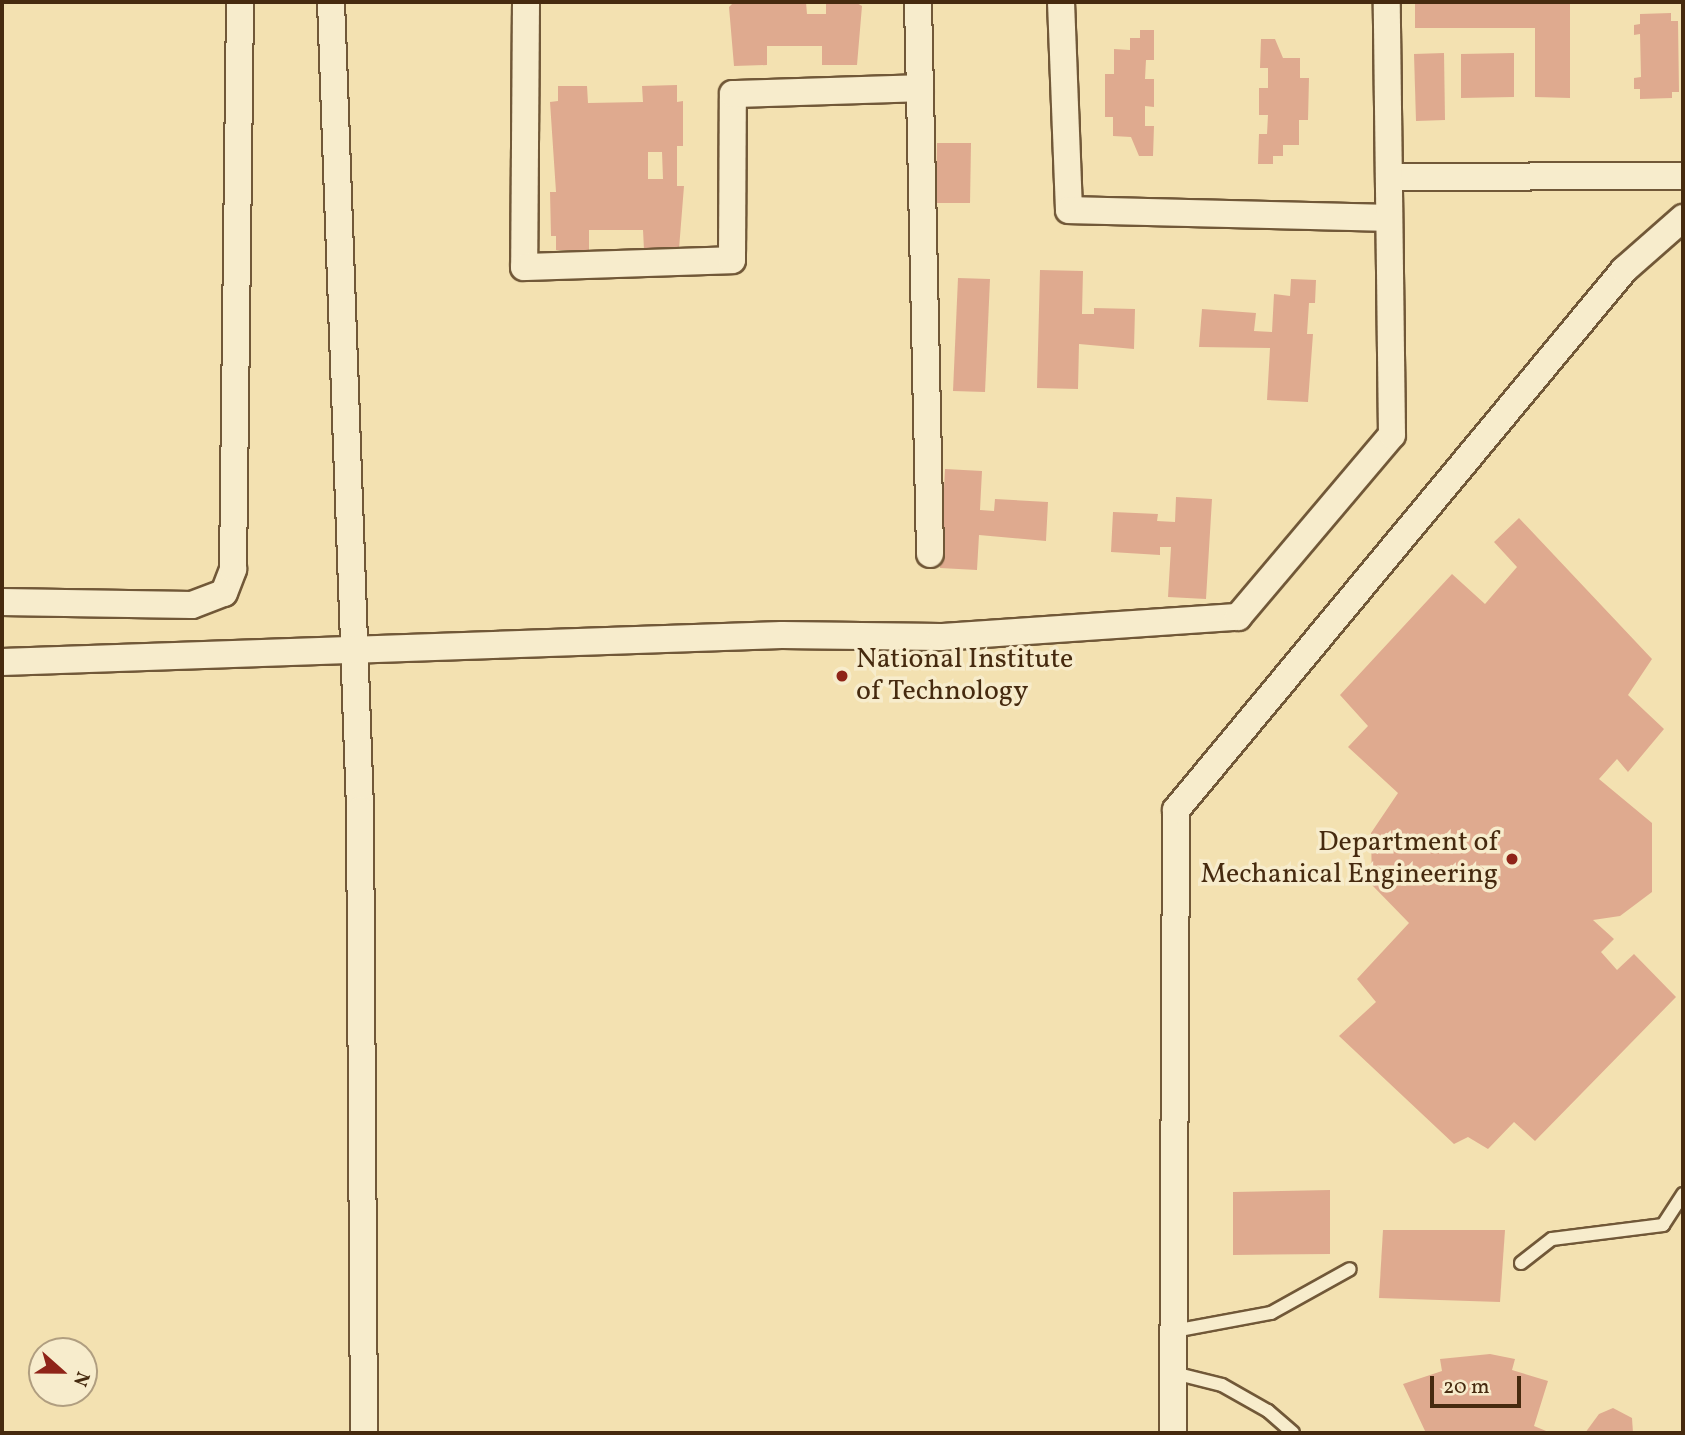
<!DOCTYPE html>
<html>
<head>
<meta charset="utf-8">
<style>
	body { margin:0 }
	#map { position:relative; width:1685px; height:1435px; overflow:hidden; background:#f3e1b1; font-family:Vollkorn,serif }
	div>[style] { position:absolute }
	.building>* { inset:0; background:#dfaa8f }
	.roads { filter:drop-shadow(2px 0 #715838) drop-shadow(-2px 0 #715838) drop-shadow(0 2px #715838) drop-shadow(0 -2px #715838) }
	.lane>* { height:12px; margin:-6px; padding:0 6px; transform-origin:6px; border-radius:6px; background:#f7eccc }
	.street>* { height:26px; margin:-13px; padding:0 13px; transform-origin:13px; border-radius:13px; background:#f7eccc }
	.dots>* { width:19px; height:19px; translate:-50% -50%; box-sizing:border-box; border:4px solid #f7eccc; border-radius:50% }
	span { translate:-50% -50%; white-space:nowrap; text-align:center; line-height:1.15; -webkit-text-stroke:7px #f7eccc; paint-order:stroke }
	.poi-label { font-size:28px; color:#462a0f }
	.left { translate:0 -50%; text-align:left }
	.right { translate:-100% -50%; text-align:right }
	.frame { position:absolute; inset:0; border:4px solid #462a0f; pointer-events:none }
	.north { position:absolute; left:28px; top:1337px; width:70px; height:70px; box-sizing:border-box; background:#f7eccc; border:2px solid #b09e80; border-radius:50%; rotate:111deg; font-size:19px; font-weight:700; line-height:28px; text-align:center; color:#462a0f }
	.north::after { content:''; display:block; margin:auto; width:24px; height:32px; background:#8f2418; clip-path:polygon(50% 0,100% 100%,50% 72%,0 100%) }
	.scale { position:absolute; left:1430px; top:1376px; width:91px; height:32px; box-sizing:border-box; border:4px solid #462a0f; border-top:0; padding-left:9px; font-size:21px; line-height:24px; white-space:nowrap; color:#462a0f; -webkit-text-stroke:5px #f7eccc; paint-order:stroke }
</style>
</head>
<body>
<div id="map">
	<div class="building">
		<i style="clip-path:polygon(734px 2px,806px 2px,807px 14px,826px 14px,826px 2px,855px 2px,862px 6px,857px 65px,822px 65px,822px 46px,767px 46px,767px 65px,734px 66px,729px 7px)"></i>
		<i style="clip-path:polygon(1415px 2px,1570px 2px,1570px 98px,1535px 97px,1535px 28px,1415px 28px)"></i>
		<i style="clip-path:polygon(1671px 13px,1671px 21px,1678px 21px,1679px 92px,1672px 92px,1672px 98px,1640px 99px,1640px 89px,1634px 89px,1634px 78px,1641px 77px,1640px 34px,1634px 35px,1634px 25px,1640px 24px,1640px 14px)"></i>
		<i style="clip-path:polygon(1140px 30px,1154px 30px,1154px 60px,1146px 60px,1145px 79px,1154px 79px,1154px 107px,1145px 106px,1145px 126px,1154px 126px,1153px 156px,1139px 156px,1131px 137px,1113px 136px,1113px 117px,1105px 117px,1105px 74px,1114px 74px,1114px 49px,1130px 50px,1130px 38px,1140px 38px)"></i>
		<i style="clip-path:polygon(1261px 39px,1275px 39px,1283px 58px,1300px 58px,1300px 78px,1309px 78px,1308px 120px,1299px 120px,1299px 145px,1283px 145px,1283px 156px,1273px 156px,1273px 164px,1258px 164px,1259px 134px,1267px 134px,1268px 115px,1259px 115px,1259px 88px,1268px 88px,1268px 68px,1260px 68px)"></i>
		<i style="clip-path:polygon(1444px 53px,1445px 120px,1416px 121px,1414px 54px)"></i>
		<i style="clip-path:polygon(1514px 53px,1514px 97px,1461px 98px,1461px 54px)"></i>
		<i style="clip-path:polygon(evenodd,677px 85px,677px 102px,683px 101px,683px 146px,677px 146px,677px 186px,684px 186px,679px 249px,644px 250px,643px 230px,589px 230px,589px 250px,556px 250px,556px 236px,551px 236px,550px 192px,556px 192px,550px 102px,558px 101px,558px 86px,587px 86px,588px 103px,643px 102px,642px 86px,677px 85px,648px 152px,662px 152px,663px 179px,648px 179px,648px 152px)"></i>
		<i style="clip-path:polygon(937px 143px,971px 143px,970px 203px,936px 203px)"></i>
		<i style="clip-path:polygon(1040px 270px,1083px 271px,1082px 314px,1094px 314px,1094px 308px,1135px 309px,1134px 349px,1079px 344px,1078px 389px,1037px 388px)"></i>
		<i style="clip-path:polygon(958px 278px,990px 279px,985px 392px,953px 391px)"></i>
		<i style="clip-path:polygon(1291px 279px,1316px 280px,1315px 303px,1309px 303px,1307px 334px,1313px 334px,1308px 402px,1267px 400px,1270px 348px,1199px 347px,1202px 309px,1256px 313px,1254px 331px,1272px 332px,1274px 294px,1290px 296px)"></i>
		<i style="clip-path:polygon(945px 469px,982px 471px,980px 510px,994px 511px,995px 499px,1048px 502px,1046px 541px,979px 535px,977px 570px,940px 568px)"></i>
		<i style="clip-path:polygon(1176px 497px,1212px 499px,1206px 599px,1168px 597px,1171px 547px,1160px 547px,1160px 555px,1111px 552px,1113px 512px,1158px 514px,1157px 521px,1175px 522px)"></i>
		<i style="clip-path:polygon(1519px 518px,1652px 659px,1628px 695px,1664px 729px,1628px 772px,1617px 759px,1599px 779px,1652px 823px,1652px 892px,1620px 916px,1593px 920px,1614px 939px,1601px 952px,1617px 970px,1634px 954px,1676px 997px,1535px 1141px,1514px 1122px,1488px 1149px,1468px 1137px,1454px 1144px,1339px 1036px,1376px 1002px,1357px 979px,1409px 923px,1372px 885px,1371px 833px,1398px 793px,1348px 747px,1368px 726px,1340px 695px,1452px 574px,1485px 604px,1517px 567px,1494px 542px)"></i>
		<i style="clip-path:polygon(1330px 1190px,1330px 1254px,1233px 1255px,1233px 1192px)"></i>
		<i style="clip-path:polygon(1383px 1230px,1505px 1230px,1500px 1302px,1379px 1298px)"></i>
		<i style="clip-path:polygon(1490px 1354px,1515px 1359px,1512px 1370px,1548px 1381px,1534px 1426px,1551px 1433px,1426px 1433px,1403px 1384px,1442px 1371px,1440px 1359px)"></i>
		<i style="clip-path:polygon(1613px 1408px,1632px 1418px,1633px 1433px,1585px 1433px,1599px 1414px)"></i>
	</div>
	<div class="roads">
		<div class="lane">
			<i style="left:1521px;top:1263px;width:39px;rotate:-38deg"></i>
			<i style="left:1552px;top:1239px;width:112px;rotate:-7.2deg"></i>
			<i style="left:1663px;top:1225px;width:37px;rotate:-57deg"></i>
			<i style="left:1174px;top:1331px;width:99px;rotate:-10.5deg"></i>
			<i style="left:1271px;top:1313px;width:90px;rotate:-29.1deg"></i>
			<i style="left:1174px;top:1373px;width:49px;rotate:14deg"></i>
			<i style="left:1222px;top:1385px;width:53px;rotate:29.5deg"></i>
			<i style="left:1268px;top:1411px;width:33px;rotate:41deg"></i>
		</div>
		<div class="street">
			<i style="left:331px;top:2px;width:809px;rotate:87.94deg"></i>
			<i style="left:360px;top:810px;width:623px;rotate:89.63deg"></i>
			<i style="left:526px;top:2px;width:265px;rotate:90.4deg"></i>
			<i style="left:524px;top:267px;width:208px;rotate:-1.9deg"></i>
			<i style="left:732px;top:260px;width:166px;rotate:-89.7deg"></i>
			<i style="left:733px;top:94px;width:187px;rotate:-1.8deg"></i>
			<i style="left:918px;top:2px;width:552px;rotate:88.75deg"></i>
			<i style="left:1061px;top:2px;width:208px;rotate:87.8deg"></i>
			<i style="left:1069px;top:210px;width:320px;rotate:1.4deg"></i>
			<i style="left:1389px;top:177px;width:294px;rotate:-0.2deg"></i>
			<i style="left:2px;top:602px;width:190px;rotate:0.9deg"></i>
			<i style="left:192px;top:605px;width:34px;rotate:-21deg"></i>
			<i style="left:224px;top:593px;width:26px;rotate:-69deg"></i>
			<i style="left:233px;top:569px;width:567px;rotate:-89.29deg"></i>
			<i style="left:2px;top:662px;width:780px;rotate:-1.98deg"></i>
			<i style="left:782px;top:635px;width:159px;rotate:0.7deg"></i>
			<i style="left:941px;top:637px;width:298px;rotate:-3.9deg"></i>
			<i style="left:1238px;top:617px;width:238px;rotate:-49.8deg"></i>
			<i style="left:1392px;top:435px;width:433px;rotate:-90.7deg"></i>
			<i style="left:1173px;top:1433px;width:623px;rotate:-89.72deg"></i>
			<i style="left:1176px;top:810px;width:702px;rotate:-50.32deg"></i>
			<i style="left:1624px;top:270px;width:79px;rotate:-41.4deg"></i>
		</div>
	</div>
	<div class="dots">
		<i style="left:842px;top:676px;background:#8f2418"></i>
		<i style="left:1512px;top:859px;background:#8f2418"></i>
	</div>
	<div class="poi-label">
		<span class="left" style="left:856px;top:676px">National Institute<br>of Technology</span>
		<span class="right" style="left:1498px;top:859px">Department of<br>Mechanical Engineering</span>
	</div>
	<div class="frame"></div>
	<div class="north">N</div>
	<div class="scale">20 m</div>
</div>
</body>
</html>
